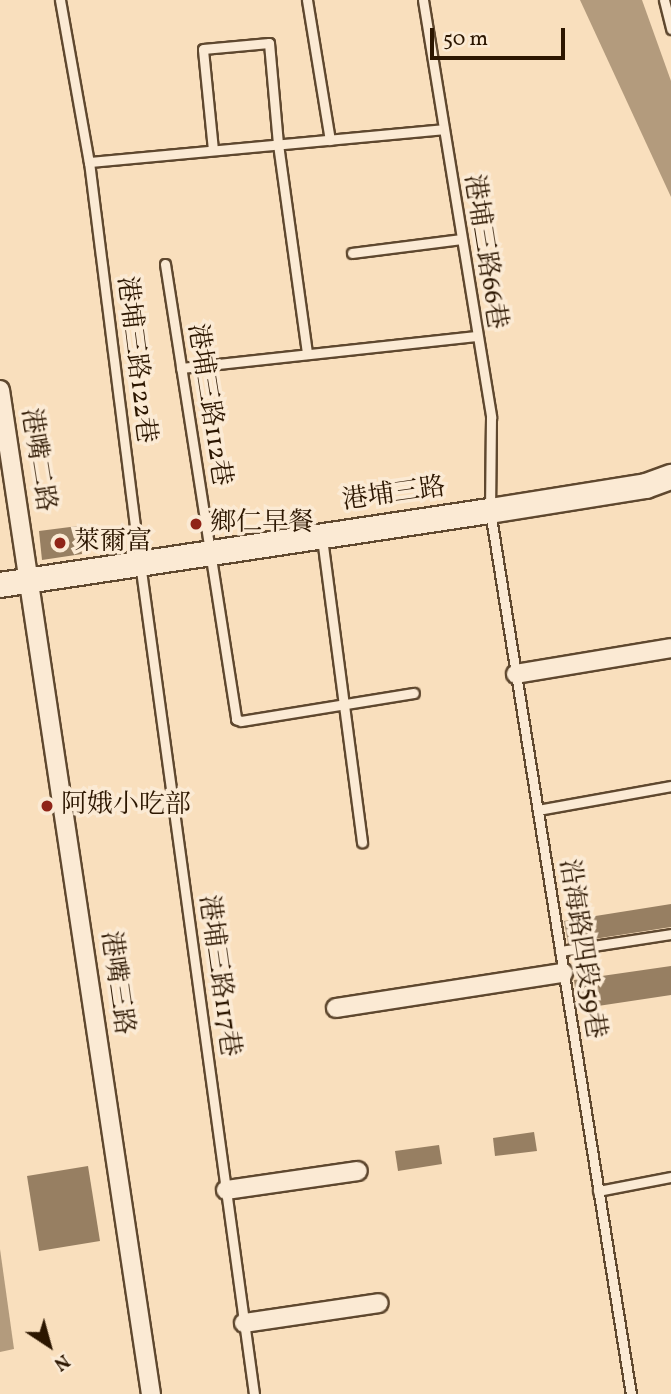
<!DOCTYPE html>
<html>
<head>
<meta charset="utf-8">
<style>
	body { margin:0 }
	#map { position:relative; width:671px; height:1394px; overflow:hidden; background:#f9dfbd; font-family:Vollkorn,"Noto Serif TC",serif }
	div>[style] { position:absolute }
	.water>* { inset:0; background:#b39b7d }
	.building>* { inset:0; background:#977f62 }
	.roads { filter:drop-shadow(2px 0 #5f482f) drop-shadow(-2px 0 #5f482f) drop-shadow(0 2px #5f482f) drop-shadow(0 -2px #5f482f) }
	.lane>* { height:9px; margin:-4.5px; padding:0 4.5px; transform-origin:4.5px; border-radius:4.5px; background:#fbead4 }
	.street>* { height:18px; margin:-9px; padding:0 9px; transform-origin:9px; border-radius:9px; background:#fbead4 }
	.secondary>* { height:24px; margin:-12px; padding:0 12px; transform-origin:12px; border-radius:12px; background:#fbead4 }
	.dots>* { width:19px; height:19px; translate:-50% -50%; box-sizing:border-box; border:4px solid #fbead4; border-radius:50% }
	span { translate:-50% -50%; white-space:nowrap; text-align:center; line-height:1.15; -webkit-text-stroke:7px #fbead4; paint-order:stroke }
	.street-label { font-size:26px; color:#2c1600 }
	.poi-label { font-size:26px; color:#2c1600 }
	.left { translate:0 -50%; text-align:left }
	.north { position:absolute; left:14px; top:1310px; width:70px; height:70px; -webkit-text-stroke:5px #fbead4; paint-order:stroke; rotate:144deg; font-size:19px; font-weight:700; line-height:28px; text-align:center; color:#2c1600 }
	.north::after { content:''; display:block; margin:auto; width:24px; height:32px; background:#2c1600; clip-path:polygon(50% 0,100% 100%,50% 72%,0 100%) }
	.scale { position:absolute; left:430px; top:28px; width:135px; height:32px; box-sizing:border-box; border:4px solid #2c1600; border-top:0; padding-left:9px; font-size:21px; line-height:24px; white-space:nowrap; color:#2c1600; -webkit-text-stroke:5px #fbead4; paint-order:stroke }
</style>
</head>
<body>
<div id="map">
	<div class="water">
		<i style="clip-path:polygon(580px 0,642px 0,671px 81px,671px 197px)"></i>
		<i style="clip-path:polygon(0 1249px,14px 1349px,0 1352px)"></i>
	</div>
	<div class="building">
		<i style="clip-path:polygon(78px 526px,82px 554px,42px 560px,39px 531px)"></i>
		<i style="clip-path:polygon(671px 904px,671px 927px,568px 943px,564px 921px)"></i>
		<i style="clip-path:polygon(671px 966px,671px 995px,578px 1009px,574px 980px)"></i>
		<i style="clip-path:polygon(534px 1132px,537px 1151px,495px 1156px,493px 1138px)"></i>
		<i style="clip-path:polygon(439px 1145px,442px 1164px,398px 1171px,395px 1151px)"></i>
		<i style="clip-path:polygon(88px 1166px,100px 1241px,39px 1251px,27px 1176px)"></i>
	</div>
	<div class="roads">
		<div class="lane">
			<i style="left:60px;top:0;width:165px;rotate:79.9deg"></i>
			<i style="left:89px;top:162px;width:404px;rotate:82.8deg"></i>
			<i style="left:140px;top:563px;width:839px;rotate:82.19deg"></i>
			<i style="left:307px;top:0;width:142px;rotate:80.7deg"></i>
			<i style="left:423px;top:0;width:423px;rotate:80.7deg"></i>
			<i style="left:491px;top:417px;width:94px;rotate:90.6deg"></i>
			<i style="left:490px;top:511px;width:894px;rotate:80.93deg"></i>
			<i style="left:664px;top:0;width:30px;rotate:76deg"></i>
			<i style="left:213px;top:150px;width:101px;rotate:-95.7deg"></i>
			<i style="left:203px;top:49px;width:66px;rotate:-5.2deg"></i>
			<i style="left:269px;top:43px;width:101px;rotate:84.9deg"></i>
			<i style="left:278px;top:144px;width:212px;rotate:82.1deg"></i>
			<i style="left:89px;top:162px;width:356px;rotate:-5.3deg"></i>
			<i style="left:352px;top:253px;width:110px;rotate:-7.3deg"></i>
			<i style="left:165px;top:264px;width:461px;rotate:81.1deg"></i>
			<i style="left:236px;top:719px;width:5px;rotate:22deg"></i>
			<i style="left:241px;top:721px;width:175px;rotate:-9.2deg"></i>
			<i style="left:181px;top:368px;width:297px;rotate:-6.2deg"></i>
			<i style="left:322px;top:538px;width:307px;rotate:82.5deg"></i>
			<i style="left:538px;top:810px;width:135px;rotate:-10.2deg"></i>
			<i style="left:560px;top:951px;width:112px;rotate:-8.7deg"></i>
			<i style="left:598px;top:1191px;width:74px;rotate:-10.9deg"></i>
		</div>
		<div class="street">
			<i style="left:0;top:390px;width:1015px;rotate:81.45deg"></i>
			<i style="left:516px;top:674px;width:157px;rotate:-9.5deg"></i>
			<i style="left:336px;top:1008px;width:230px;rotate:-8.8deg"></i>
			<i style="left:226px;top:1190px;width:133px;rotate:-8.2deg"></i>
			<i style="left:244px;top:1323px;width:136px;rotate:-8.4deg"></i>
		</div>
		<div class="secondary">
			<i style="left:0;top:585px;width:496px;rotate:-8.6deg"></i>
			<i style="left:490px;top:511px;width:158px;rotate:-9.1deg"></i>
			<i style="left:646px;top:486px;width:27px;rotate:-20deg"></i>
		</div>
	</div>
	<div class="dots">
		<i style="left:196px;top:524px;background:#8f2418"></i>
		<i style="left:60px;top:543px;background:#8f2418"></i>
		<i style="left:47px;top:806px;background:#8f2418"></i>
	</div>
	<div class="street-label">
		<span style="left:484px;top:252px;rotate:81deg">港埔三路66巷</span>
		<span style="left:135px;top:360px;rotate:83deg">港埔三路122巷</span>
		<span style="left:208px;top:405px;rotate:81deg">港埔三路112巷</span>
		<span style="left:37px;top:460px;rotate:81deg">港嘴二路</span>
		<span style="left:394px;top:495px;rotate:-8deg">港埔三路</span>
		<span style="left:581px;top:949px;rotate:81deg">沿海路四段59巷</span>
		<span style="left:218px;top:976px;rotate:82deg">港埔三路117巷</span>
		<span style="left:116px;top:983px;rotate:82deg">港嘴三路</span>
	</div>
	<div class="poi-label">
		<span class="left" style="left:210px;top:524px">鄉仁早餐</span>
		<span class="left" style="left:74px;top:543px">萊爾富</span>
		<span class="left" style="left:61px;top:806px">阿娥小吃部</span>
	</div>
	<div class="north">N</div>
	<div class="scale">50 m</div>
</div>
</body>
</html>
